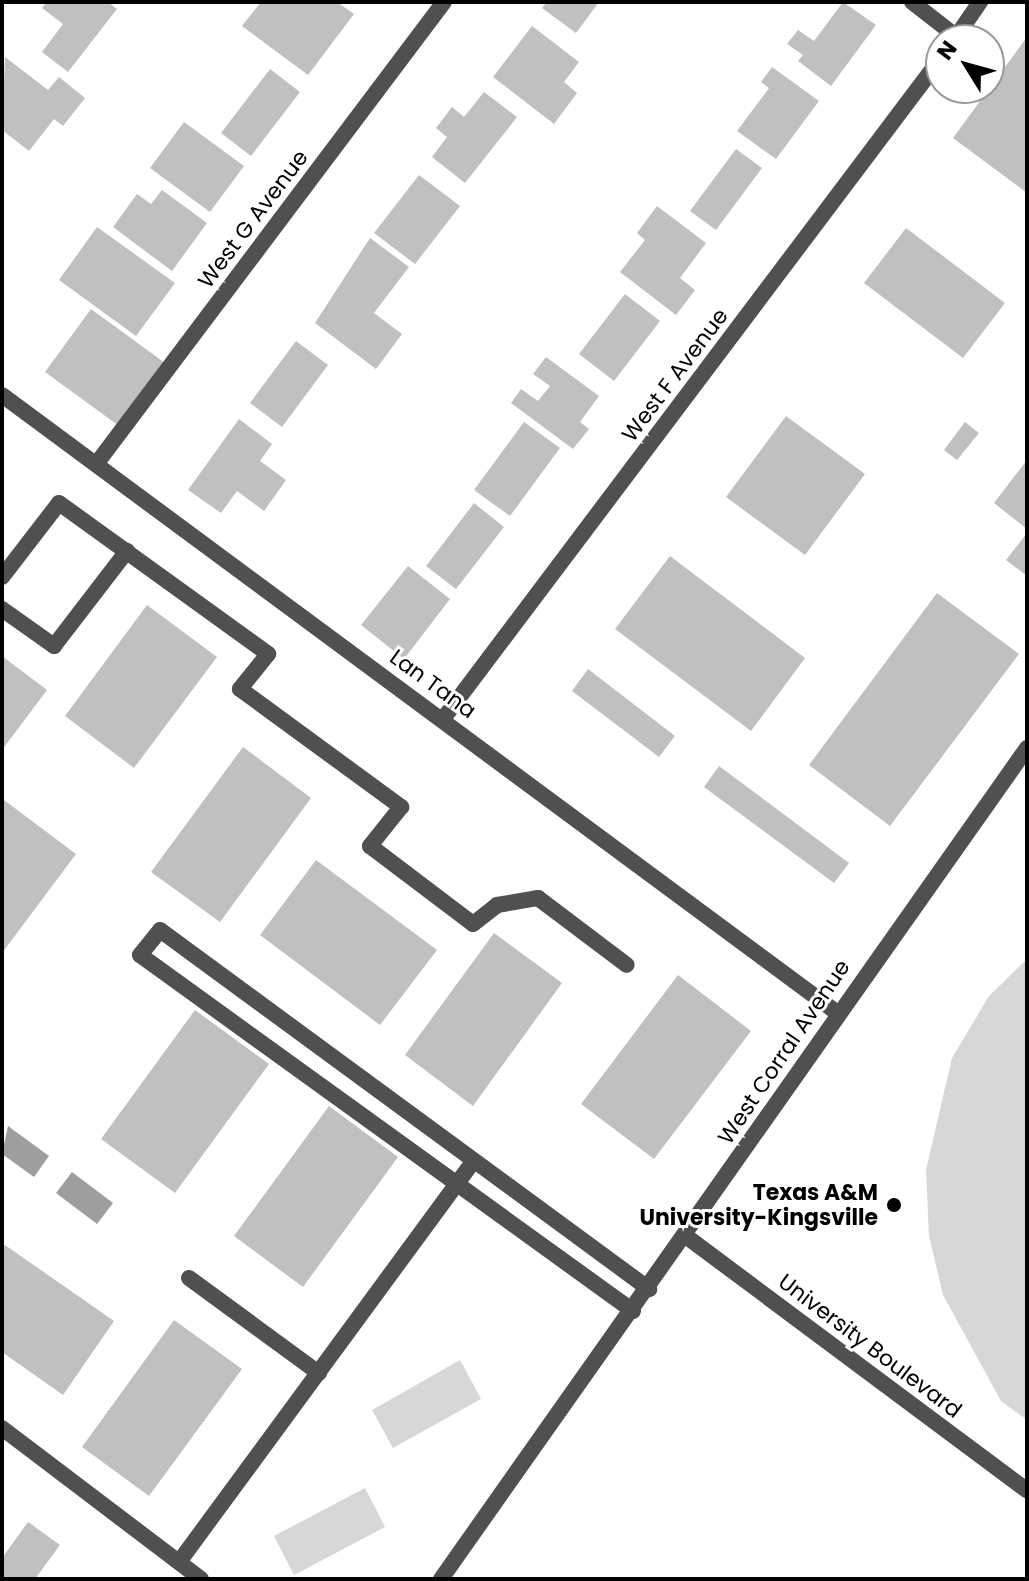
<!DOCTYPE html>
<html>
<head>
<meta charset="utf-8">
<style>
	body { margin:0 }
	#map { position:relative; width:1029px; height:1581px; overflow:hidden; background:#fff; font-family:Poppins,sans-serif }
	div>[style] { position:absolute }
	.green>* { inset:0; background:#d7d7d7 }
	.water>* { inset:0; background:#9e9e9e }
	.building>* { inset:0; background:#c0c0c0 }
	.lane>* { height:16px; margin:-8px; padding:0 8px; transform-origin:8px; border-radius:8px; background:#505050 }
	.street>* { height:16px; margin:-8px; padding:0 8px; transform-origin:8px; border-radius:8px; background:#505050 }
	.dots>* { width:22px; height:22px; translate:-50% -50%; box-sizing:border-box; border:4px solid #fff; border-radius:50% }
	span { translate:-50% -50%; white-space:nowrap; text-align:center; line-height:1.15; -webkit-text-stroke:6px #fff; paint-order:stroke }
	.street-label { font-size:22px; color:#000 }
	.poi-label { font-size:22px; color:#000; font-weight:700 }
	.right { translate:-100% -50%; text-align:right }
	.frame { position:absolute; inset:0; border:4px solid #000; pointer-events:none }
	.north { position:absolute; left:925px; top:24px; width:80px; height:80px; box-sizing:border-box; background:#fff; border:2px solid #999; border-radius:50%; rotate:307deg; font-size:22px; font-weight:700; line-height:32px; text-align:center; color:#000 }
	.north::after { content:''; display:block; margin:auto; width:28px; height:36px; background:#000; clip-path:polygon(50% 0,100% 100%,50% 72%,0 100%) }
</style>
</head>
<body>
<div id="map">
	<div class="green">
		<i style="clip-path:polygon(1027px 959px,1027px 1420px,1001px 1401px,943px 1295px,929px 1236px,926px 1170px,952px 1058px,989px 996px)"></i>
		<i style="clip-path:polygon(460px 1360px,481px 1399px,393px 1448px,372px 1410px)"></i>
		<i style="clip-path:polygon(365px 1488px,385px 1527px,294px 1575px,274px 1536px)"></i>
	</div>
	<div class="water">
		<i style="clip-path:polygon(8px 1126px,49px 1156px,34px 1177px,2px 1154px)"></i>
		<i style="clip-path:polygon(72px 1172px,113px 1203px,97px 1224px,56px 1193px)"></i>
	</div>
	<div class="building">
		<i style="clip-path:polygon(47px 2px,108px 2px,117px 9px,68px 72px,42px 52px,63px 24px,42px 8px)"></i>
		<i style="clip-path:polygon(261px 2px,337px 2px,354px 14px,308px 75px,242px 26px)"></i>
		<i style="clip-path:polygon(547px 2px,599px 2px,576px 33px,542px 8px)"></i>
		<i style="clip-path:polygon(843px 2px,876px 25px,831px 86px,798px 61px,803px 55px,787px 44px,798px 30px,814px 41px)"></i>
		<i style="clip-path:polygon(532px 26px,579px 62px,564px 82px,577px 93px,554px 124px,493px 77px)"></i>
		<i style="clip-path:polygon(1027px 37px,1027px 193px,953px 138px)"></i>
		<i style="clip-path:polygon(5px 57px,48px 90px,59px 77px,85px 98px,63px 126px,54px 119px,29px 151px,2px 130px)"></i>
		<i style="clip-path:polygon(772px 67px,819px 101px,776px 159px,737px 131px,769px 88px,761px 82px)"></i>
		<i style="clip-path:polygon(270px 69px,300px 92px,251px 156px,221px 133px)"></i>
		<i style="clip-path:polygon(484px 92px,517px 117px,465px 183px,432px 157px,447px 137px,436px 128px,452px 107px,464px 117px)"></i>
		<i style="clip-path:polygon(184px 122px,244px 166px,210px 212px,150px 168px)"></i>
		<i style="clip-path:polygon(736px 149px,762px 168px,716px 230px,690px 211px)"></i>
		<i style="clip-path:polygon(419px 175px,460px 206px,415px 264px,374px 233px)"></i>
		<i style="clip-path:polygon(162px 190px,207px 223px,172px 271px,113px 227px,137px 194px,151px 204px)"></i>
		<i style="clip-path:polygon(657px 206px,706px 243px,680px 278px,695px 290px,676px 315px,620px 272px,645px 240px,637px 233px)"></i>
		<i style="clip-path:polygon(97px 227px,175px 283px,136px 336px,59px 280px)"></i>
		<i style="clip-path:polygon(906px 228px,1005px 303px,963px 358px,864px 283px)"></i>
		<i style="clip-path:polygon(370px 238px,409px 267px,374px 313px,402px 334px,376px 369px,315px 323px)"></i>
		<i style="clip-path:polygon(625px 294px,660px 321px,614px 381px,579px 354px)"></i>
		<i style="clip-path:polygon(91px 309px,165px 363px,119px 426px,45px 372px)"></i>
		<i style="clip-path:polygon(296px 341px,328px 365px,282px 427px,250px 403px)"></i>
		<i style="clip-path:polygon(546px 357px,599px 396px,580px 422px,589px 429px,573px 449px,511px 403px,521px 389px,538px 401px,550px 386px,533px 374px)"></i>
		<i style="clip-path:polygon(786px 416px,865px 474px,805px 555px,726px 497px)"></i>
		<i style="clip-path:polygon(239px 419px,272px 444px,260px 461px,286px 480px,264px 511px,237px 491px,221px 513px,188px 490px)"></i>
		<i style="clip-path:polygon(524px 422px,560px 448px,510px 516px,474px 490px)"></i>
		<i style="clip-path:polygon(965px 422px,979px 433px,957px 460px,944px 450px)"></i>
		<i style="clip-path:polygon(1027px 460px,1027px 529px,994px 503px)"></i>
		<i style="clip-path:polygon(474px 503px,504px 527px,456px 589px,426px 566px)"></i>
		<i style="clip-path:polygon(1027px 533px,1027px 576px,1006px 560px)"></i>
		<i style="clip-path:polygon(670px 556px,805px 658px,751px 731px,615px 629px)"></i>
		<i style="clip-path:polygon(408px 566px,450px 599px,404px 659px,361px 625px)"></i>
		<i style="clip-path:polygon(937px 593px,1019px 654px,890px 826px,809px 765px)"></i>
		<i style="clip-path:polygon(147px 605px,217px 657px,134px 768px,65px 716px)"></i>
		<i style="clip-path:polygon(2px 656px,47px 690px,2px 750px)"></i>
		<i style="clip-path:polygon(588px 669px,675px 736px,659px 757px,572px 691px)"></i>
		<i style="clip-path:polygon(243px 747px,311px 798px,220px 922px,151px 872px)"></i>
		<i style="clip-path:polygon(719px 766px,849px 863px,834px 883px,704px 787px)"></i>
		<i style="clip-path:polygon(4px 800px,76px 854px,2px 953px,2px 802px)"></i>
		<i style="clip-path:polygon(316px 860px,437px 950px,380px 1025px,260px 935px)"></i>
		<i style="clip-path:polygon(494px 933px,562px 983px,473px 1106px,405px 1055px)"></i>
		<i style="clip-path:polygon(678px 975px,751px 1031px,654px 1159px,581px 1104px)"></i>
		<i style="clip-path:polygon(195px 1010px,269px 1064px,175px 1193px,101px 1139px)"></i>
		<i style="clip-path:polygon(329px 1106px,398px 1157px,303px 1287px,234px 1236px)"></i>
		<i style="clip-path:polygon(2px 1243px,114px 1321px,63px 1395px,2px 1352px)"></i>
		<i style="clip-path:polygon(174px 1320px,242px 1369px,149px 1496px,82px 1447px)"></i>
		<i style="clip-path:polygon(28px 1522px,60px 1545px,35px 1579px,2px 1579px,2px 1558px)"></i>
	</div>
	<div class="lane">
		<i style="left:2px;top:577px;width:93px;rotate:-52.4deg"></i>
		<i style="left:59px;top:503px;width:258px;rotate:35.8deg"></i>
		<i style="left:268px;top:654px;width:45px;rotate:128.7deg"></i>
		<i style="left:240px;top:689px;width:200px;rotate:36.2deg"></i>
		<i style="left:401px;top:807px;width:50px;rotate:128.5deg"></i>
		<i style="left:370px;top:846px;width:129px;rotate:37.1deg"></i>
		<i style="left:473px;top:924px;width:31px;rotate:-38deg"></i>
		<i style="left:497px;top:905px;width:42px;rotate:-9.7deg"></i>
		<i style="left:538px;top:898px;width:111px;rotate:37deg"></i>
		<i style="left:2px;top:609px;width:64px;rotate:35.4deg"></i>
		<i style="left:54px;top:646px;width:120px;rotate:-52.5deg"></i>
		<i style="left:189px;top:1278px;width:161px;rotate:36.2deg"></i>
		<i style="left:633px;top:1311px;width:608px;rotate:-144.17deg"></i>
		<i style="left:140px;top:955px;width:32px;rotate:-51deg"></i>
		<i style="left:160px;top:930px;width:607px;rotate:36.28deg"></i>
		<i style="left:2px;top:1428px;width:250px;rotate:37.2deg"></i>
		<i style="left:179px;top:1562px;width:496px;rotate:-53.7deg"></i>
	</div>
	<div class="street">
		<i style="left:912px;top:2px;width:57px;rotate:37.9deg"></i>
		<i style="left:954px;top:40px;width:46px;rotate:-55.6deg"></i>
		<i style="left:2px;top:395px;width:1037px;rotate:36.49deg"></i>
		<i style="left:97px;top:463px;width:577px;rotate:-53.03deg"></i>
		<i style="left:443px;top:719px;width:828px;rotate:-53.01deg"></i>
		<i style="left:687px;top:1237px;width:424px;rotate:36.7deg"></i>
		<i style="left:441px;top:1579px;width:1017px;rotate:-54.81deg"></i>
	</div>
	<div class="dots">
		<i style="left:894px;top:1205px;background:#000"></i>
	</div>
	<div class="street-label">
		<span style="left:253px;top:219px;rotate:-53deg">West G Avenue</span>
		<span style="left:675px;top:375px;rotate:-53deg">West F Avenue</span>
		<span style="left:433px;top:684px;rotate:36deg">Lan Tana</span>
		<span style="left:784px;top:1052px;rotate:-56deg">West Corral Avenue</span>
		<span style="left:870px;top:1346px;rotate:37deg">University Boulevard</span>
	</div>
	<div class="poi-label">
		<span class="right" style="left:878px;top:1205px">Texas A&amp;M<br>University-Kingsville</span>
	</div>
	<div class="frame"></div>
	<div class="north">N</div>
</div>
</body>
</html>
